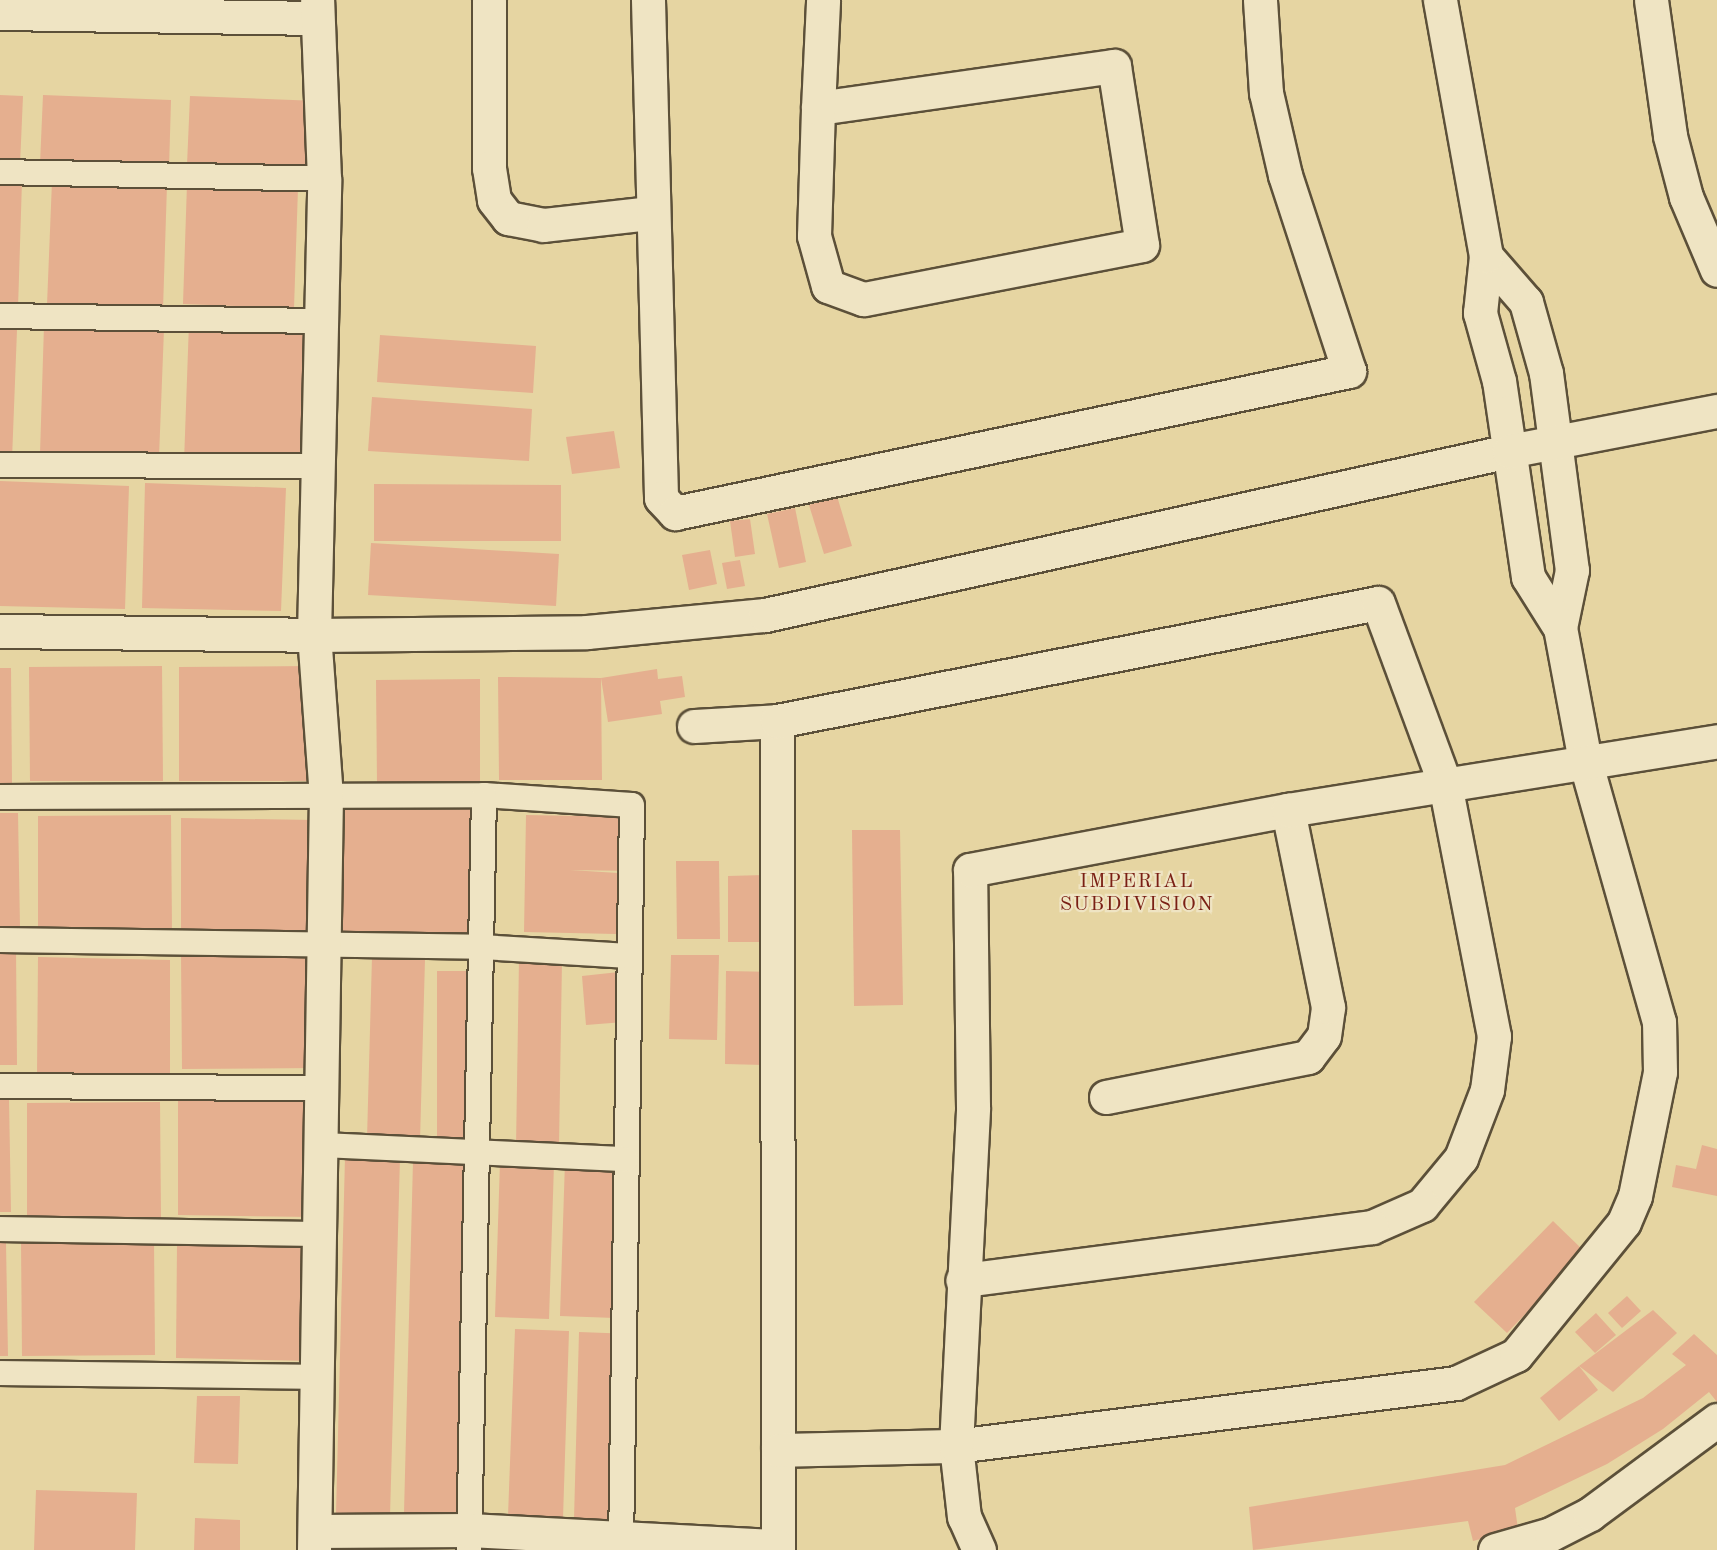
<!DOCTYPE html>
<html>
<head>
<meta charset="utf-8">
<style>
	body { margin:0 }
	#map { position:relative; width:1717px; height:1550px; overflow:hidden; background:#e6d5a2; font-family:"Old Standard TT",serif }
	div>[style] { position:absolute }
	.building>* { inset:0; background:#e5af8f }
	.roads { filter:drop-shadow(2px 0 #5c5039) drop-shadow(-2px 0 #5c5039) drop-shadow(0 2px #5c5039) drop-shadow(0 -2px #5c5039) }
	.lane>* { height:24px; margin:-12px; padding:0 12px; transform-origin:12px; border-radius:12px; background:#efe4c3 }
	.street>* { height:33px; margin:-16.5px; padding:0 16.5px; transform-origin:16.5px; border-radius:16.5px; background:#efe4c3 }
	.secondary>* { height:33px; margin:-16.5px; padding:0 16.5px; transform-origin:16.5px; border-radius:16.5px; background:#efe4c3 }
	span { translate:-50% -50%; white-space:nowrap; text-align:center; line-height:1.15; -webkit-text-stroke:4.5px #efe4c3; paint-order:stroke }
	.neighbourhood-label { font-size:20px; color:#7a1f14; letter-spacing:1.5px }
</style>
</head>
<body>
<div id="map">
	<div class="building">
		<i style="clip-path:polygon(0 95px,23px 96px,20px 165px,0 164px)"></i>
		<i style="clip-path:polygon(43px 95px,171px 100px,169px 169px,40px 164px)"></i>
		<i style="clip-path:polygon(190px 96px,318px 101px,316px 170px,187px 165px)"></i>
		<i style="clip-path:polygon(0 180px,22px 181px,18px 308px,0 307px)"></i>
		<i style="clip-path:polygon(52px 181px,167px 185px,163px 309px,47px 305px)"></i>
		<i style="clip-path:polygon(187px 184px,298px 188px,294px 308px,183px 304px)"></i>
		<i style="clip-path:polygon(189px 323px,317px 328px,313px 466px,184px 462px)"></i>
		<i style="clip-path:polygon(44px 325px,164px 329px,159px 457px,40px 453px)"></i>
		<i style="clip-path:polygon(0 329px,17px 330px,12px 459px,0 459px)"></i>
		<i style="clip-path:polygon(380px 335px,536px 346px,533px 393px,377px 382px)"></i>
		<i style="clip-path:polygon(372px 397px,532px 409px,529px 461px,368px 451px)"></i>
		<i style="clip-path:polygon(614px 431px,620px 468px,572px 474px,566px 437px)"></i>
		<i style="clip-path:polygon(0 481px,129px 486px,125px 609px,0 606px)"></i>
		<i style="clip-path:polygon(145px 483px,286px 488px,281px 611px,142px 608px)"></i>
		<i style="clip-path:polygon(374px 484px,561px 485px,561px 541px,374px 541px)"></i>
		<i style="clip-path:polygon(837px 496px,852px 546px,824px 554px,809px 505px)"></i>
		<i style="clip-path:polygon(795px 508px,806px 562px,779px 568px,767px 514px)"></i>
		<i style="clip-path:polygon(750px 519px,755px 554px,735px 557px,730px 521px)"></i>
		<i style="clip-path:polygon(371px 543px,559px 554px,556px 606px,368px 595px)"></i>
		<i style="clip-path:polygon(710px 550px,717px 584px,689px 590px,682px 555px)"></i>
		<i style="clip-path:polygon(740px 560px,745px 586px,727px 589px,722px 563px)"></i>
		<i style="clip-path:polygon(162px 666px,163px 781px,30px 781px,29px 667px)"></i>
		<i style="clip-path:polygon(311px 666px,312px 781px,179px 781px,179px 667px)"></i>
		<i style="clip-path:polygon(0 668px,11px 668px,12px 783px,0 783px)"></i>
		<i style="clip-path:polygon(657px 669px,658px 679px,682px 676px,685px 697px,660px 701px,662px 714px,608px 722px,601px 678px,602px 780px,499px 780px,498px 677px,601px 678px)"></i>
		<i style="clip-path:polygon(480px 679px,480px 782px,377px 783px,376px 680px)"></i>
		<i style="clip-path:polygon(339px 805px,474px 807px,470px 938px,338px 934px)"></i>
		<i style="clip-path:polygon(0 813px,18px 813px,20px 927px,0 927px)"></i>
		<i style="clip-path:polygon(171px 815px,172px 931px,38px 931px,38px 816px)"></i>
		<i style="clip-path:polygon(526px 815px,635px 817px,634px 871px,570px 870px,618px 873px,616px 934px,524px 932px)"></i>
		<i style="clip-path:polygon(181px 818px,314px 820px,315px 934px,181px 934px)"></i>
		<i style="clip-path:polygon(852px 830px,900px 830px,903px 1005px,854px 1006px)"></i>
		<i style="clip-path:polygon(676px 861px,719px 861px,720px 939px,677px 939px)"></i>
		<i style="clip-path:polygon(769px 875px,766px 942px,728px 942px,728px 876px)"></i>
		<i style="clip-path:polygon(0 949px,16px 949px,17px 1065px,0 1065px)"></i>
		<i style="clip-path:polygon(181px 954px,315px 954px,316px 1068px,182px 1069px)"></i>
		<i style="clip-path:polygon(671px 955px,719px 955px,717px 1040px,669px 1039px)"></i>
		<i style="clip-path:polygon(38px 957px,170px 960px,170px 1077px,37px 1076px)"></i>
		<i style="clip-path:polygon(372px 957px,425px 959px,420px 1141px,367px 1139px)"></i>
		<i style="clip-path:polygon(519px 959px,562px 960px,559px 1147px,516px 1147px)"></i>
		<i style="clip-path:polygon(437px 971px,490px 971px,491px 1144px,437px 1144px)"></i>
		<i style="clip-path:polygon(726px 971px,770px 972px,768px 1065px,725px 1064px)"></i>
		<i style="clip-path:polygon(619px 972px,624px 1022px,586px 1025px,582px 976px)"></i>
		<i style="clip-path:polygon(0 1099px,9px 1099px,11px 1212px,0 1212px)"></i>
		<i style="clip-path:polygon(311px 1100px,312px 1217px,178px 1215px,178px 1101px)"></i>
		<i style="clip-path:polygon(160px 1102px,161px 1218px,27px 1216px,27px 1103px)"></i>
		<i style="clip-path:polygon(1702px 1145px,1717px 1149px,1717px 1196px,1672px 1187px,1676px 1165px,1696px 1169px)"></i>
		<i style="clip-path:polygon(345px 1157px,400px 1158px,390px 1516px,336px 1514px)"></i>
		<i style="clip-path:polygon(413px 1161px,468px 1162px,458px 1514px,404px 1513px)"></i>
		<i style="clip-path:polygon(565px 1161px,619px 1163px,615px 1318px,560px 1316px)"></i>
		<i style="clip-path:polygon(500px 1162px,554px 1164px,549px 1319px,495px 1317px)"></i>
		<i style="clip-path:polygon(1553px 1221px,1585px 1252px,1507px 1333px,1474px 1302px)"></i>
		<i style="clip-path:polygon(21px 1240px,154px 1241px,155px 1355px,22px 1356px)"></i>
		<i style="clip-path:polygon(0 1242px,6px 1243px,8px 1356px,0 1356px)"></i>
		<i style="clip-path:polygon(310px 1244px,311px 1361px,176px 1358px,177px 1245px)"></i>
		<i style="clip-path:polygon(1627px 1296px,1641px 1311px,1622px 1328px,1608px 1313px)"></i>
		<i style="clip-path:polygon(1653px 1310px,1677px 1333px,1613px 1392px,1579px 1366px)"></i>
		<i style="clip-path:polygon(1596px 1313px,1616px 1335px,1595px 1353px,1575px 1332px)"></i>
		<i style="clip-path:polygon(515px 1329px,569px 1331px,563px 1518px,508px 1516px)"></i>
		<i style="clip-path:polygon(579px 1332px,633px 1334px,628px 1521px,574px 1519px)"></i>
		<i style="clip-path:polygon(1694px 1334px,1717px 1355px,1717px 1402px,1709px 1392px,1663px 1429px,1607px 1464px,1515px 1508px,1518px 1529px,1473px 1541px,1468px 1521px,1253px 1550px,1249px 1507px,1505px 1465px,1643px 1398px,1686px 1365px,1672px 1354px)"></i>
		<i style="clip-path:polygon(1579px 1366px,1598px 1390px,1559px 1421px,1540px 1398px)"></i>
		<i style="clip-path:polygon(197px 1396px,240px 1396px,238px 1464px,194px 1463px)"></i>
		<i style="clip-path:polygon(36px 1490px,137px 1493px,135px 1550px,34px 1550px)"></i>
		<i style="clip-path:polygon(195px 1518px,240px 1520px,240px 1550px,194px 1550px)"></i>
	</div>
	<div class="roads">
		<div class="lane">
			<i style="left:0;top:172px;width:324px;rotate:1.2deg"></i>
			<i style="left:0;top:316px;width:321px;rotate:0.9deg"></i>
			<i style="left:0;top:465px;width:314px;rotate:0.2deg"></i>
			<i style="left:0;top:797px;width:484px;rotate:-0.2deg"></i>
			<i style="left:484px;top:795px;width:148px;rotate:3.9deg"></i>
			<i style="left:632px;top:805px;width:745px;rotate:90.85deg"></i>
			<i style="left:0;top:940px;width:481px;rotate:0.8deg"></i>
			<i style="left:481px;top:947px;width:148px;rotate:3.5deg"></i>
			<i style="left:0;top:1086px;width:321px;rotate:0.4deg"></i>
			<i style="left:324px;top:1145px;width:302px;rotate:2.7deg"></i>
			<i style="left:0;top:1229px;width:320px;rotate:0.9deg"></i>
			<i style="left:0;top:1373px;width:316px;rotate:0.7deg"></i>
			<i style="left:469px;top:1550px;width:755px;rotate:-88.86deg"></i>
		</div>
		<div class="street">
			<i style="left:489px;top:0;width:168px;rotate:90deg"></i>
			<i style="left:489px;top:168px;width:32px;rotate:81deg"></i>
			<i style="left:494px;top:200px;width:23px;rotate:52deg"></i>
			<i style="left:508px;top:218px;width:36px;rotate:11deg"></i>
			<i style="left:543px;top:225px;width:108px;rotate:-6.4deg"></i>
			<i style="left:648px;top:0;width:498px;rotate:88.5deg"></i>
			<i style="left:661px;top:498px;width:21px;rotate:47deg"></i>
			<i style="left:675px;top:513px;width:689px;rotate:-11.9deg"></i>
			<i style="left:1349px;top:371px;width:206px;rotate:-108.1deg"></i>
			<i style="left:1285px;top:175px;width:84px;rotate:-103deg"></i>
			<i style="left:1266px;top:93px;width:93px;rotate:-93.7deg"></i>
			<i style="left:1651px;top:0;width:137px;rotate:82deg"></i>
			<i style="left:1670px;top:136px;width:63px;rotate:75.3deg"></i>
			<i style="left:1686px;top:197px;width:79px;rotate:67deg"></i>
			<i style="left:0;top:13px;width:317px;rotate:0.9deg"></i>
			<i style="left:818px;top:108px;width:299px;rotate:-8.1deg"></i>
			<i style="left:1114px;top:66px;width:181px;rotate:81.1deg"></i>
			<i style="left:1142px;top:245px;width:284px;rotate:169deg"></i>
			<i style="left:863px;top:299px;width:37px;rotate:-160deg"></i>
			<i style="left:828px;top:286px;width:52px;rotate:-105.6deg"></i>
			<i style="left:814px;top:236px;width:128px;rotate:-88.2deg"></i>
			<i style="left:818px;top:108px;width:108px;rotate:-87.3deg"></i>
			<i style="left:1486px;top:256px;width:61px;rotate:49deg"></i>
			<i style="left:1526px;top:302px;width:74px;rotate:74.3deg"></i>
			<i style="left:1546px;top:373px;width:199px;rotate:82.5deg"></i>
			<i style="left:1572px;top:570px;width:59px;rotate:101.7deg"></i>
			<i style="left:0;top:631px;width:314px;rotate:0.7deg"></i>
			<i style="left:314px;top:635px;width:456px;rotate:-88.7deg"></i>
			<i style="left:324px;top:179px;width:179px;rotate:-92.2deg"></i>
			<i style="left:777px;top:721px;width:829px;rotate:89.93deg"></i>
			<i style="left:694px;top:726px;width:83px;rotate:-3.4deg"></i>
			<i style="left:777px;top:721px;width:612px;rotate:-11.11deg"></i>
			<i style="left:1378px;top:603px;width:193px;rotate:69.7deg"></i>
			<i style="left:1445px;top:784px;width:257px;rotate:79deg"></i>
			<i style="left:1494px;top:1036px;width:54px;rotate:97.4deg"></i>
			<i style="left:1487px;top:1090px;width:73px;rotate:110.9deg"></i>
			<i style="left:1461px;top:1158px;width:61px;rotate:129.7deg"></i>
			<i style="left:1422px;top:1205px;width:55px;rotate:156.3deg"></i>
			<i style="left:1372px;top:1227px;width:413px;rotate:172.6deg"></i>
			<i style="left:1106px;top:1097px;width:206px;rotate:-11.2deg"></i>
			<i style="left:1308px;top:1057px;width:26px;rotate:-53deg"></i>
			<i style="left:1324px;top:1036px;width:29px;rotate:-82deg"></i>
			<i style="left:1328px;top:1007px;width:201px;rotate:-101.5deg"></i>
			<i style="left:778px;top:1450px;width:178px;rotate:-1.3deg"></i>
			<i style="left:956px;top:1446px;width:504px;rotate:-7.18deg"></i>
			<i style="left:1456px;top:1383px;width:66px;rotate:-25deg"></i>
			<i style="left:1516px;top:1355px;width:171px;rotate:-50.9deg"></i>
			<i style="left:1624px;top:1222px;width:28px;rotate:-67deg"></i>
			<i style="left:1635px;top:1196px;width:126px;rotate:-78.6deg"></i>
			<i style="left:1660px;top:1072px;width:50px;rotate:-91.1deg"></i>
			<i style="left:1659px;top:1022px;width:271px;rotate:-105.8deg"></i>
			<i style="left:1585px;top:761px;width:135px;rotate:-100.6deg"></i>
			<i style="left:1560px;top:628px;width:60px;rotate:-122.1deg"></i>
			<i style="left:1528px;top:577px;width:198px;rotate:-98.4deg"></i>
			<i style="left:1499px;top:381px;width:71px;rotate:-105.6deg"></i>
			<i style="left:1480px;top:313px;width:57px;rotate:-84deg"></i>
			<i style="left:1486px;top:256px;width:260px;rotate:-100.2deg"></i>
			<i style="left:315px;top:1531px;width:154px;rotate:-0.4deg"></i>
			<i style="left:469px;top:1530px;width:309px;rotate:3deg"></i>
			<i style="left:979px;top:1550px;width:36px;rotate:-114deg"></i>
			<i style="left:964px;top:1517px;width:71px;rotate:-96.4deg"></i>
			<i style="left:956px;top:1446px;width:339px;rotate:-87.1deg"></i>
			<i style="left:973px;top:1107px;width:237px;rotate:-90.7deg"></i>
			<i style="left:970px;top:870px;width:324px;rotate:-10.7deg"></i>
			<i style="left:1288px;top:810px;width:435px;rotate:-9.1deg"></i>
			<i style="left:1495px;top:1550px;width:58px;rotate:-15.9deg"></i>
			<i style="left:1551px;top:1534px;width:44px;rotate:-27.1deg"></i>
			<i style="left:1590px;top:1514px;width:158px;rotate:-36.5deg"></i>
		</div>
		<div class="secondary">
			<i style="left:314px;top:1550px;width:753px;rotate:-89.09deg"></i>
			<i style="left:326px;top:797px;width:162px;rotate:-94.2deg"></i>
			<i style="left:314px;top:635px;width:273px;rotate:-0.6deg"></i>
			<i style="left:587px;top:632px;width:179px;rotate:-5.5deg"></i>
			<i style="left:765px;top:615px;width:762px;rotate:-12.43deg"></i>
			<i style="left:1509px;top:451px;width:212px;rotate:-10.9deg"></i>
		</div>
	</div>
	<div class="neighbourhood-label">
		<span style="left:1137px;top:894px">IMPERIAL<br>SUBDIVISION</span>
	</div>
</div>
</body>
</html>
